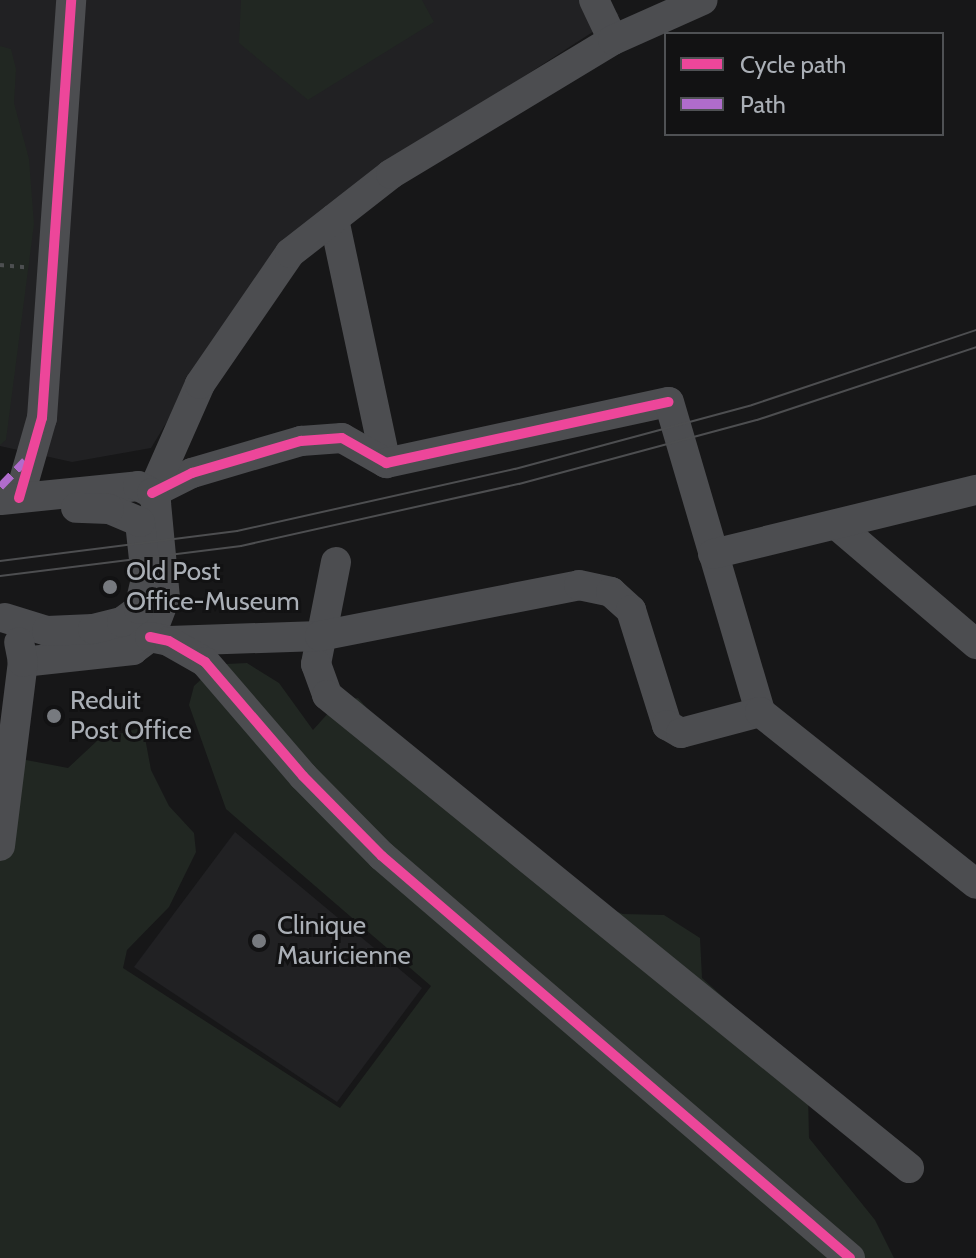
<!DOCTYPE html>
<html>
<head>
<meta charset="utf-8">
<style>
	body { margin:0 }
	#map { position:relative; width:976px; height:1258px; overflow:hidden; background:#171718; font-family:Cabin,sans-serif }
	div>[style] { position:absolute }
	.built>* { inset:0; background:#212123 }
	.green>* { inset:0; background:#212722 }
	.path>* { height:4px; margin-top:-2px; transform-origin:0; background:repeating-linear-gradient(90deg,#4d4f51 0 4px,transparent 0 10px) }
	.minor>* { height:30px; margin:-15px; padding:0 15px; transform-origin:15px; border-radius:15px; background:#4c4d50 }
	.tram>* { height:2px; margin:-1px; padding:0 1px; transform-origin:1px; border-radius:1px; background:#4d4e50 }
	.quiet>* { height:8px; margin-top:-4px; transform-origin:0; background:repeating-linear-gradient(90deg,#b06ccc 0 16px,transparent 0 24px) }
	.cycleway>* { height:10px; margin:-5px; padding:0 5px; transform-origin:5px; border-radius:5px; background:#ed469a }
	.dots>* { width:22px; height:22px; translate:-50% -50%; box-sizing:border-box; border:4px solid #121213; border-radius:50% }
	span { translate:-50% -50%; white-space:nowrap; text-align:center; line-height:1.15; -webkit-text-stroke:6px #121213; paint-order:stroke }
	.poi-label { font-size:26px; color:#aaafb6 }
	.left { translate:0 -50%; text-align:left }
	.legend { position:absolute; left:664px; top:32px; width:280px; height:104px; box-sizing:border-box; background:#121213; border:2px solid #4f5154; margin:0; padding:10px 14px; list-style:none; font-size:24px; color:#aaafb6 }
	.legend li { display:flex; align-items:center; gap:16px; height:40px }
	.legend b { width:40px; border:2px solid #4f5154 }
</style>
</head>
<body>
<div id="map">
	<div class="built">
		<i style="clip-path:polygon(0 0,606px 0,619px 15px,385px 166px,202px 364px,151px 448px,72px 462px,0 446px)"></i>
		<i style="clip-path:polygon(235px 832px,422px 988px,337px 1102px,134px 967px)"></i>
	</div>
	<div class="green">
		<i style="clip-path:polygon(241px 0,422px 0,434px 22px,308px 100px,239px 43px)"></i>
		<i style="clip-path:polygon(0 46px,11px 49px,16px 69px,14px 103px,29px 159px,34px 224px,6px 440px,0 445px)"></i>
		<i style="clip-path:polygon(247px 663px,279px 683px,313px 730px,339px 701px,358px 698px,413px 760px,587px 900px,623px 914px,664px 915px,700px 938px,702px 978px,751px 1022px,808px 1094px,809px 1138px,875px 1220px,894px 1258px,0 1258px,0 755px,68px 768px,98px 740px,143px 727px,151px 770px,169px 806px,194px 833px,196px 852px,169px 907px,127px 950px,123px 968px,340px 1108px,431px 986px,226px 809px,189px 705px,194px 686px,208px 673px,226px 664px)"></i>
	</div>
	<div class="path">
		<i style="left:0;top:265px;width:25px;rotate:5deg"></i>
	</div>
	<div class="minor">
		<i style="left:594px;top:0;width:44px;rotate:64.6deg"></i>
		<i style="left:334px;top:219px;width:249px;rotate:78deg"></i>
		<i style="left:152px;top:493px;width:45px;rotate:-26.6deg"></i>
		<i style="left:192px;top:473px;width:114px;rotate:-16.4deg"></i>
		<i style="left:301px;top:441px;width:41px;rotate:-4.2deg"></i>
		<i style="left:342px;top:438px;width:51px;rotate:29.6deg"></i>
		<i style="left:386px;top:463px;width:289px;rotate:-12.2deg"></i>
		<i style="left:669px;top:402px;width:323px;rotate:73.6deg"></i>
		<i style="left:152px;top:493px;width:119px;rotate:-66.2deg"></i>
		<i style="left:200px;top:384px;width:159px;rotate:-55.5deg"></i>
		<i style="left:290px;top:253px;width:128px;rotate:-38deg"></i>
		<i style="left:391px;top:174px;width:259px;rotate:-31.1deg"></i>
		<i style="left:613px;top:40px;width:98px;rotate:-24deg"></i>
		<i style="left:19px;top:498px;width:83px;rotate:-74deg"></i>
		<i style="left:42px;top:418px;width:419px;rotate:-86deg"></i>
		<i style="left:1px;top:500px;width:138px;rotate:-5.8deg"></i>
		<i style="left:138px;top:486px;width:16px;rotate:27deg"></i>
		<i style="left:152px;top:493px;width:11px;rotate:68deg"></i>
		<i style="left:156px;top:503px;width:95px;rotate:84.6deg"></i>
		<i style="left:165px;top:598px;width:42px;rotate:111deg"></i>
		<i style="left:150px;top:637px;width:21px;rotate:143deg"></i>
		<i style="left:133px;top:650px;width:111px;rotate:173.8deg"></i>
		<i style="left:838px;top:526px;width:182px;rotate:40.5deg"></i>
		<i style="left:713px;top:554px;width:271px;rotate:-13.7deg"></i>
		<i style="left:336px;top:562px;width:104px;rotate:101.1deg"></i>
		<i style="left:316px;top:664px;width:33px;rotate:70deg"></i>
		<i style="left:327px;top:695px;width:750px;rotate:39.1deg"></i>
		<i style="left:5px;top:618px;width:44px;rotate:17.2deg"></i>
		<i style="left:47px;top:631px;width:46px;rotate:-2.5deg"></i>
		<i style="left:93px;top:629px;width:30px;rotate:-14deg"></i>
		<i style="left:122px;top:622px;width:21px;rotate:-37deg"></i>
		<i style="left:139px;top:609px;width:32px;rotate:-77deg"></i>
		<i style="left:146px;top:578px;width:56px;rotate:-96.1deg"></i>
		<i style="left:140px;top:522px;width:34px;rotate:-157deg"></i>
		<i style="left:109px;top:509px;width:33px;rotate:-178deg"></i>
		<i style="left:150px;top:637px;width:19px;rotate:12deg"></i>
		<i style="left:169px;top:641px;width:151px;rotate:-1.9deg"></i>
		<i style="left:320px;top:636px;width:264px;rotate:-11.1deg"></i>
		<i style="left:579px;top:585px;width:33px;rotate:12deg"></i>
		<i style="left:611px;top:592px;width:27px;rotate:42deg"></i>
		<i style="left:631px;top:610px;width:121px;rotate:72.6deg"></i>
		<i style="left:667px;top:725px;width:16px;rotate:30deg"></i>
		<i style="left:681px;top:733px;width:82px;rotate:-14.9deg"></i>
		<i style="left:760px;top:712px;width:276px;rotate:38.5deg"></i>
		<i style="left:170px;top:642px;width:40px;rotate:29.7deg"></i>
		<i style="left:205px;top:662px;width:150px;rotate:49.3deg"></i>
		<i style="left:303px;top:776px;width:112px;rotate:45.4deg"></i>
		<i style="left:382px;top:856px;width:617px;rotate:40.66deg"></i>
		<i style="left:0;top:846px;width:185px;rotate:-82.9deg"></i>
		<i style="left:23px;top:662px;width:20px;rotate:-101deg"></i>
	</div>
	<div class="tram">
		<i style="left:0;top:561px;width:239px;rotate:-7.2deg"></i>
		<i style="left:237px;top:531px;width:285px;rotate:-12.6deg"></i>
		<i style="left:515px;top:469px;width:245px;rotate:-15.1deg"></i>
		<i style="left:752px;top:405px;width:236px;rotate:-18.5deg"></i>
		<i style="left:0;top:576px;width:243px;rotate:-7.1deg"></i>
		<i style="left:241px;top:546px;width:285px;rotate:-12.6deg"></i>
		<i style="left:519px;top:484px;width:246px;rotate:-15.1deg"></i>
		<i style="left:757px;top:420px;width:231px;rotate:-18.4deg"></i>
	</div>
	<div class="quiet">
		<i style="left:0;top:487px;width:36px;rotate:-46deg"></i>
	</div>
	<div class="cycleway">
		<i style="left:152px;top:493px;width:45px;rotate:-26.6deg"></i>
		<i style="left:192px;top:473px;width:114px;rotate:-16.4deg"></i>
		<i style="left:301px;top:441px;width:41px;rotate:-4.2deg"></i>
		<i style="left:342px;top:438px;width:51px;rotate:29.6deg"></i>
		<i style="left:386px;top:463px;width:289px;rotate:-12.2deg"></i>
		<i style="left:19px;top:498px;width:83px;rotate:-74deg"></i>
		<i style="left:42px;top:418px;width:419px;rotate:-86deg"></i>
		<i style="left:150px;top:637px;width:19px;rotate:12deg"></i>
		<i style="left:169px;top:641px;width:42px;rotate:30.3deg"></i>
		<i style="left:205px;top:662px;width:150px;rotate:49.3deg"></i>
		<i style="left:303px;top:776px;width:112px;rotate:45.4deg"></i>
		<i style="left:382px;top:856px;width:617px;rotate:40.66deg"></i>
	</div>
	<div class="dots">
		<i style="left:110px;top:587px;background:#777a7f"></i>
		<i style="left:54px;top:716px;background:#777a7f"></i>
		<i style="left:259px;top:941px;background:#777a7f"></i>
	</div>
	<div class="poi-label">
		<span class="left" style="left:126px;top:587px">Old Post<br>Office-Museum</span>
		<span class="left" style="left:70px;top:716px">Reduit<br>Post Office</span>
		<span class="left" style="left:277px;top:941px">Clinique<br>Mauricienne</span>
	</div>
	<ul class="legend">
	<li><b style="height:10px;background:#ed469a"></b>Cycle path</li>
	<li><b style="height:10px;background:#b06ccc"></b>Path</li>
	</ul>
</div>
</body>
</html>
